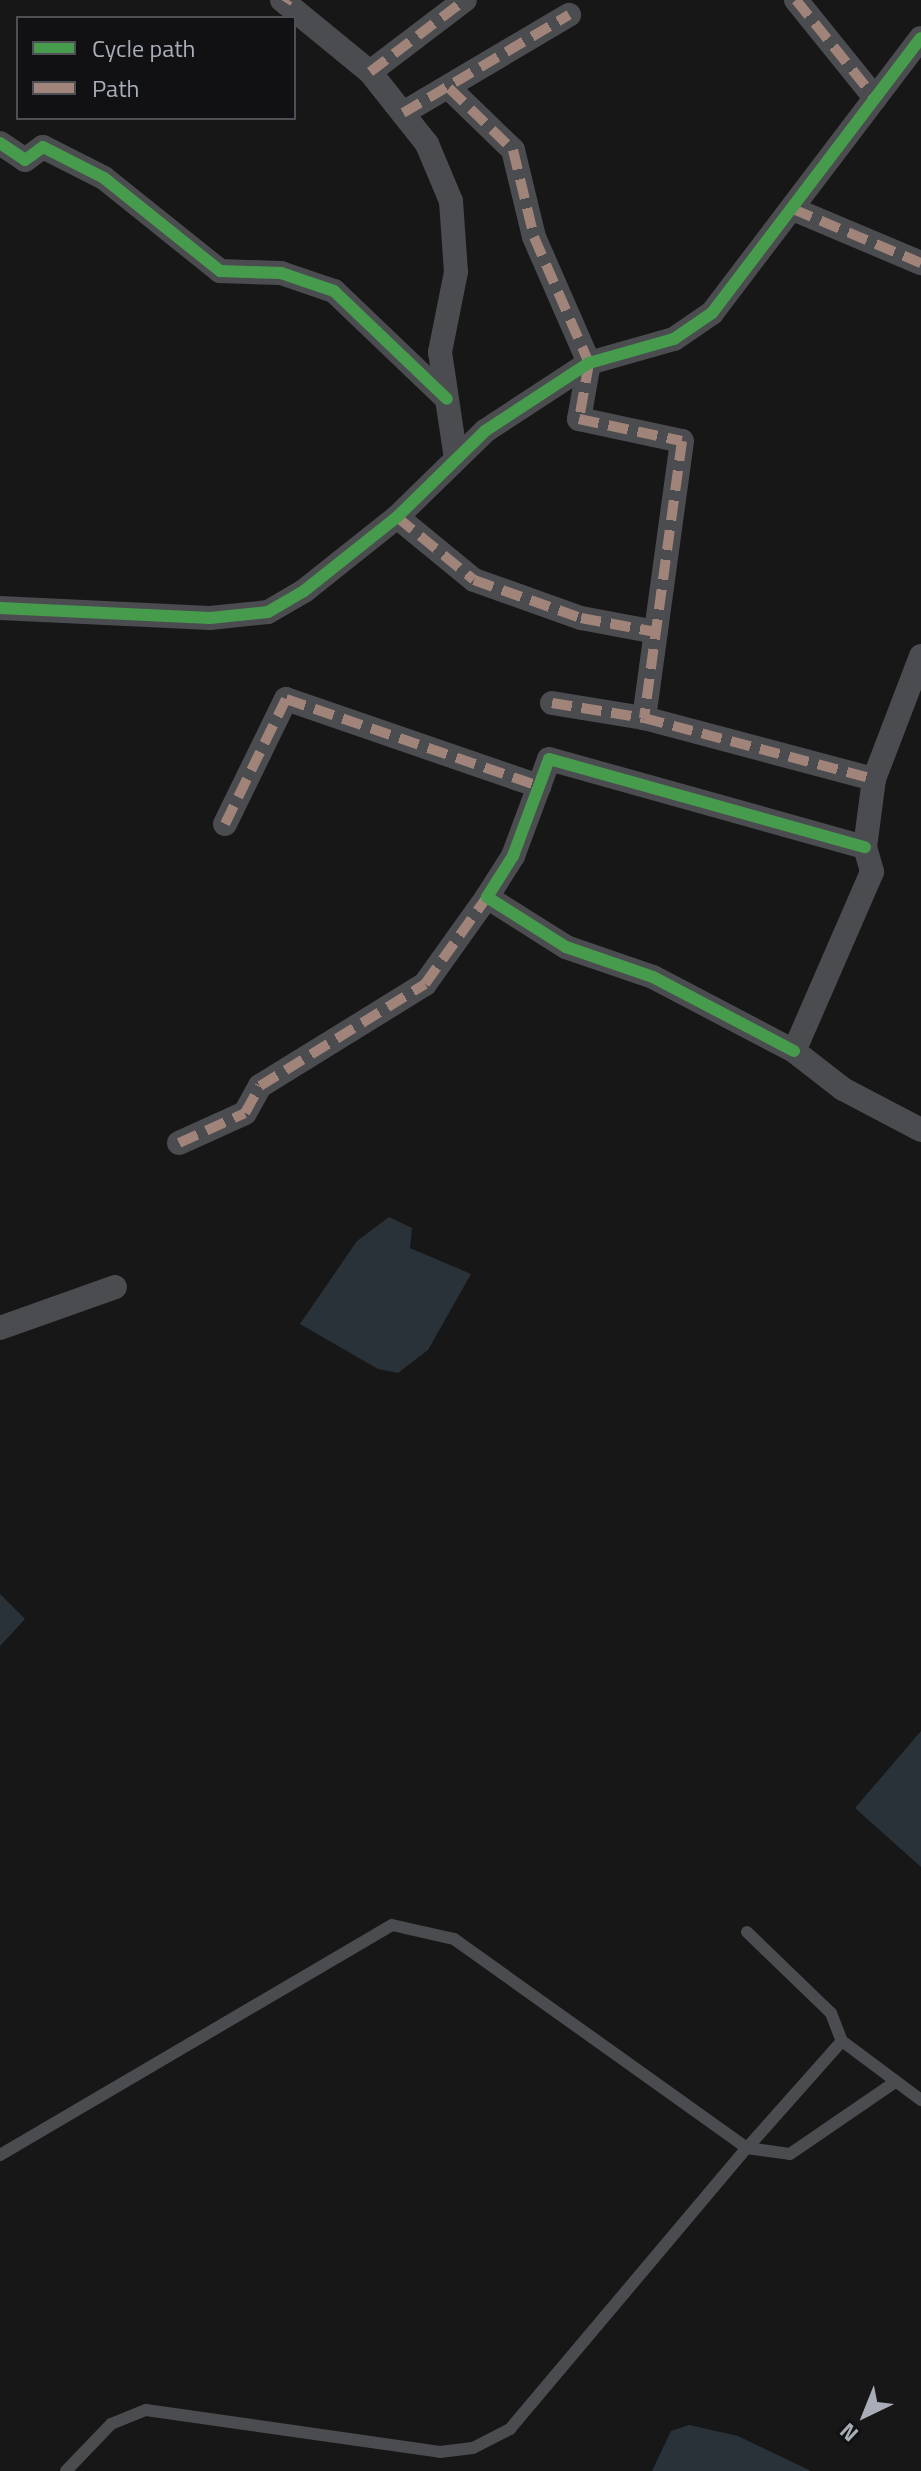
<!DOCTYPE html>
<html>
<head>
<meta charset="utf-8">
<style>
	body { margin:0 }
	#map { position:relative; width:921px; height:2471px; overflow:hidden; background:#171717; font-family:"Titillium Web",sans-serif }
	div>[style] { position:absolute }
	.water>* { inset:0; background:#2a3239 }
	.lane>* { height:12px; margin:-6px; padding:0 6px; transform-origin:6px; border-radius:6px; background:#4b4c50 }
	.street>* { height:24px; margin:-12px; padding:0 12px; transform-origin:12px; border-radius:12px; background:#4b4c50 }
	.quiet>* { height:10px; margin-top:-5px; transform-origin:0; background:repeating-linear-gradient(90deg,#a18479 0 20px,transparent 0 30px) }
	.cycleway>* { height:12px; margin:-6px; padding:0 6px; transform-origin:6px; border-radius:6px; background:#469c4c }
	span { translate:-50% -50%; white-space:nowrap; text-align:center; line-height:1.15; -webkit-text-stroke:7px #111113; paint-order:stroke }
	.legend { position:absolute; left:16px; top:16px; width:280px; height:104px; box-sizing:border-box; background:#111113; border:2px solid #4d4f55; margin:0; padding:10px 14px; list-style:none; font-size:24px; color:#a8adb8 }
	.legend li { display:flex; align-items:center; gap:16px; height:40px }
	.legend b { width:40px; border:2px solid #4d4f55 }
	.north { position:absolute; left:825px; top:2375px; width:80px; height:80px; -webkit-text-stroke:6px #111113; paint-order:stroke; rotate:223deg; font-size:22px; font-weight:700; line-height:32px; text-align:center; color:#a8adb8 }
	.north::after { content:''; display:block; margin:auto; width:28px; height:36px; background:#a8adb8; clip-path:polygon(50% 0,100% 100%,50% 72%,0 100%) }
</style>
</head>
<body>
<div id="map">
	<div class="water">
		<i style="clip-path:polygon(389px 1217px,412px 1228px,410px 1248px,471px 1274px,428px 1350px,398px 1373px,378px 1369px,300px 1324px,357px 1241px)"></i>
		<i style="clip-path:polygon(0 1594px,25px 1619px,0 1646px)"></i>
		<i style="clip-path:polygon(921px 1731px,921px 1867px,855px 1808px)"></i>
		<i style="clip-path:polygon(689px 2425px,738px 2436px,811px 2471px,652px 2471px,671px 2431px)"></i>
	</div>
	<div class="lane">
		<i style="left:747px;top:1932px;width:117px;rotate:44deg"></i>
		<i style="left:831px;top:2013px;width:30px;rotate:69deg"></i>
		<i style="left:842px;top:2041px;width:99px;rotate:36.8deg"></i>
		<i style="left:0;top:2155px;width:454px;rotate:-30.4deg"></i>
		<i style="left:392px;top:1925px;width:64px;rotate:12.7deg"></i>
		<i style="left:454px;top:1939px;width:360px;rotate:35.5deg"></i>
		<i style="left:747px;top:2148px;width:143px;rotate:-48.4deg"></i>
		<i style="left:66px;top:2471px;width:65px;rotate:-46.2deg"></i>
		<i style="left:111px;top:2424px;width:38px;rotate:-22deg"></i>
		<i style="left:146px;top:2410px;width:297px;rotate:8.1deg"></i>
		<i style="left:440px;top:2452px;width:33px;rotate:-7deg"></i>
		<i style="left:473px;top:2448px;width:42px;rotate:-27.2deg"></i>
		<i style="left:510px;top:2429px;width:368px;rotate:-49.9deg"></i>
		<i style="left:747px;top:2148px;width:43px;rotate:7.9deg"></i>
		<i style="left:790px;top:2154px;width:127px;rotate:-34.4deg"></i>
	</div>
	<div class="street">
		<i style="left:282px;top:0;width:114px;rotate:39.3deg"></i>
		<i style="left:370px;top:72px;width:92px;rotate:51.6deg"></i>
		<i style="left:427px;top:144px;width:62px;rotate:67.2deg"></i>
		<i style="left:451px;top:201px;width:71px;rotate:86deg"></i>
		<i style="left:456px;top:272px;width:82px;rotate:101.3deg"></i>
		<i style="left:440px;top:352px;width:108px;rotate:81.5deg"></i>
		<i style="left:796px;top:0;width:126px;rotate:51.1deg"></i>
		<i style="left:370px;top:72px;width:119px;rotate:-37.2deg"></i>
		<i style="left:449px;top:88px;width:89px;rotate:44.1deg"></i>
		<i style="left:513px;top:150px;width:89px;rotate:76.4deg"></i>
		<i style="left:534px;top:237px;width:137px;rotate:66.4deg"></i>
		<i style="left:589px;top:363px;width:57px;rotate:100.1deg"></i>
		<i style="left:579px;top:419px;width:105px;rotate:12.1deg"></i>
		<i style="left:682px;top:441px;width:280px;rotate:97.8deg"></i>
		<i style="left:403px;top:113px;width:193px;rotate:-30.6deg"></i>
		<i style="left:0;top:143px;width:30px;rotate:34deg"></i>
		<i style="left:25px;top:160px;width:22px;rotate:-36deg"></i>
		<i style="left:43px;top:147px;width:68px;rotate:26.9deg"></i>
		<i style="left:104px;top:178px;width:149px;rotate:38.7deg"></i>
		<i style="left:220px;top:271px;width:61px;rotate:1.9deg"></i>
		<i style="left:281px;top:273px;width:56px;rotate:18.8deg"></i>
		<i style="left:334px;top:291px;width:156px;rotate:43.7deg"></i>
		<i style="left:793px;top:209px;width:139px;rotate:22.9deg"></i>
		<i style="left:397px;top:517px;width:99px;rotate:39.3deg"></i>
		<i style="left:474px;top:580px;width:114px;rotate:19.6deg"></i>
		<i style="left:581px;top:618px;width:76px;rotate:10.6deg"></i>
		<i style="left:0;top:608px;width:210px;rotate:2.7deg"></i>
		<i style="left:210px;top:618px;width:58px;rotate:-5.9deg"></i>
		<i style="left:268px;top:612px;width:42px;rotate:-30.3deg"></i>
		<i style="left:304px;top:591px;width:119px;rotate:-38.5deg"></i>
		<i style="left:397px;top:517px;width:123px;rotate:-44.3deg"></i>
		<i style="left:485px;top:431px;width:124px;rotate:-33.2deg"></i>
		<i style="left:589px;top:363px;width:88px;rotate:-15.8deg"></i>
		<i style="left:674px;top:339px;width:46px;rotate:-34.4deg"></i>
		<i style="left:712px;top:313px;width:345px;rotate:-52.8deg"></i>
		<i style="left:921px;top:656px;width:132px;rotate:110.9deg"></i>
		<i style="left:874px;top:779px;width:69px;rotate:97.5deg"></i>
		<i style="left:865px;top:847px;width:26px;rotate:74deg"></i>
		<i style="left:872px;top:872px;width:195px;rotate:113.5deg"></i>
		<i style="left:794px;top:1051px;width:62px;rotate:37.8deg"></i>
		<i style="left:843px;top:1089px;width:88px;rotate:27.7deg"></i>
		<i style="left:552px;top:703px;width:93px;rotate:9.3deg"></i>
		<i style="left:644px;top:718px;width:238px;rotate:14.9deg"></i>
		<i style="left:225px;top:824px;width:139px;rotate:-64deg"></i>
		<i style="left:286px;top:699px;width:268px;rotate:19deg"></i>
		<i style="left:794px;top:1051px;width:159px;rotate:-152.3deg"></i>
		<i style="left:653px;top:977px;width:92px;rotate:-161deg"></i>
		<i style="left:566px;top:947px;width:93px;rotate:-147.7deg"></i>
		<i style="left:487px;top:897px;width:49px;rotate:-57.6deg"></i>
		<i style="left:513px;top:856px;width:103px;rotate:-69.6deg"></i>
		<i style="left:549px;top:759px;width:328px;rotate:15.6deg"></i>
		<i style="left:179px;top:1143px;width:72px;rotate:-24.4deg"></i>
		<i style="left:245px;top:1113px;width:31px;rotate:-61deg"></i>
		<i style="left:260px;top:1086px;width:194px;rotate:-31.7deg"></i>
		<i style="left:425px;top:984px;width:107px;rotate:-54.5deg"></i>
		<i style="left:0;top:1328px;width:122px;rotate:-19.6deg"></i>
	</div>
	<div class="quiet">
		<i style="left:796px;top:0;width:126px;rotate:51.1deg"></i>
		<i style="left:286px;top:3px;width:4px;rotate:-56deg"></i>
		<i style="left:370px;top:72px;width:119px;rotate:-37.2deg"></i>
		<i style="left:449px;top:88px;width:89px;rotate:44.1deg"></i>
		<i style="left:513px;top:150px;width:89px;rotate:76.4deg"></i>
		<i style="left:534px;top:237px;width:137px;rotate:66.4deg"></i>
		<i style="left:589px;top:363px;width:57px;rotate:100.1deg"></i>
		<i style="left:579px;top:419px;width:105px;rotate:12.1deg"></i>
		<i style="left:682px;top:441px;width:280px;rotate:97.8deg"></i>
		<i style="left:403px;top:113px;width:193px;rotate:-30.6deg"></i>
		<i style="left:793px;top:209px;width:139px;rotate:22.9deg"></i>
		<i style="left:397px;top:517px;width:99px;rotate:39.3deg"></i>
		<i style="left:474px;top:580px;width:114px;rotate:19.6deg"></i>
		<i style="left:581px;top:618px;width:76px;rotate:10.6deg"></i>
		<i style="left:552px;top:703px;width:93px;rotate:9.3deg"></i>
		<i style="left:644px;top:718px;width:238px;rotate:14.9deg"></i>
		<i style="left:225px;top:824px;width:139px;rotate:-64deg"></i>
		<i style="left:286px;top:699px;width:268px;rotate:19deg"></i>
		<i style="left:179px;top:1143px;width:72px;rotate:-24.4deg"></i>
		<i style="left:245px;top:1113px;width:31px;rotate:-61deg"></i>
		<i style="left:260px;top:1086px;width:194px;rotate:-31.7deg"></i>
		<i style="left:425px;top:984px;width:107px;rotate:-54.5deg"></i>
	</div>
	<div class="cycleway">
		<i style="left:0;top:143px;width:30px;rotate:34deg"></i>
		<i style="left:25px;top:160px;width:22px;rotate:-36deg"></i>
		<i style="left:43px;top:147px;width:68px;rotate:26.9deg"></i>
		<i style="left:104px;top:178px;width:149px;rotate:38.7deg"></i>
		<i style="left:220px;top:271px;width:61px;rotate:1.9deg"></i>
		<i style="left:281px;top:273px;width:56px;rotate:18.8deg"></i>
		<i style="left:334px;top:291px;width:156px;rotate:43.7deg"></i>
		<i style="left:0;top:608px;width:210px;rotate:2.7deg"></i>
		<i style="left:210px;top:618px;width:58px;rotate:-5.9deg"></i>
		<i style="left:268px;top:612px;width:42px;rotate:-30.3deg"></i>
		<i style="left:304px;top:591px;width:119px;rotate:-38.5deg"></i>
		<i style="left:397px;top:517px;width:123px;rotate:-44.3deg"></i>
		<i style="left:485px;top:431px;width:124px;rotate:-33.2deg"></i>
		<i style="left:589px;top:363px;width:88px;rotate:-15.8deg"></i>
		<i style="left:674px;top:339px;width:46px;rotate:-34.4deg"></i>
		<i style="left:712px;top:313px;width:345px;rotate:-52.8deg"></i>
		<i style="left:794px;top:1051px;width:159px;rotate:-152.3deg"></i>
		<i style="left:653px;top:977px;width:92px;rotate:-161deg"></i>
		<i style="left:566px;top:947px;width:93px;rotate:-147.7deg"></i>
		<i style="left:487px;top:897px;width:49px;rotate:-57.6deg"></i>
		<i style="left:513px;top:856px;width:103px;rotate:-69.6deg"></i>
		<i style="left:549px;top:759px;width:328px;rotate:15.6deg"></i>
	</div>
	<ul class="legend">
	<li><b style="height:10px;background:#469c4c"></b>Cycle path</li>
	<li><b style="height:10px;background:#a18479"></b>Path</li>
	</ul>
	<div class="north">N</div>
</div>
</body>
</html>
